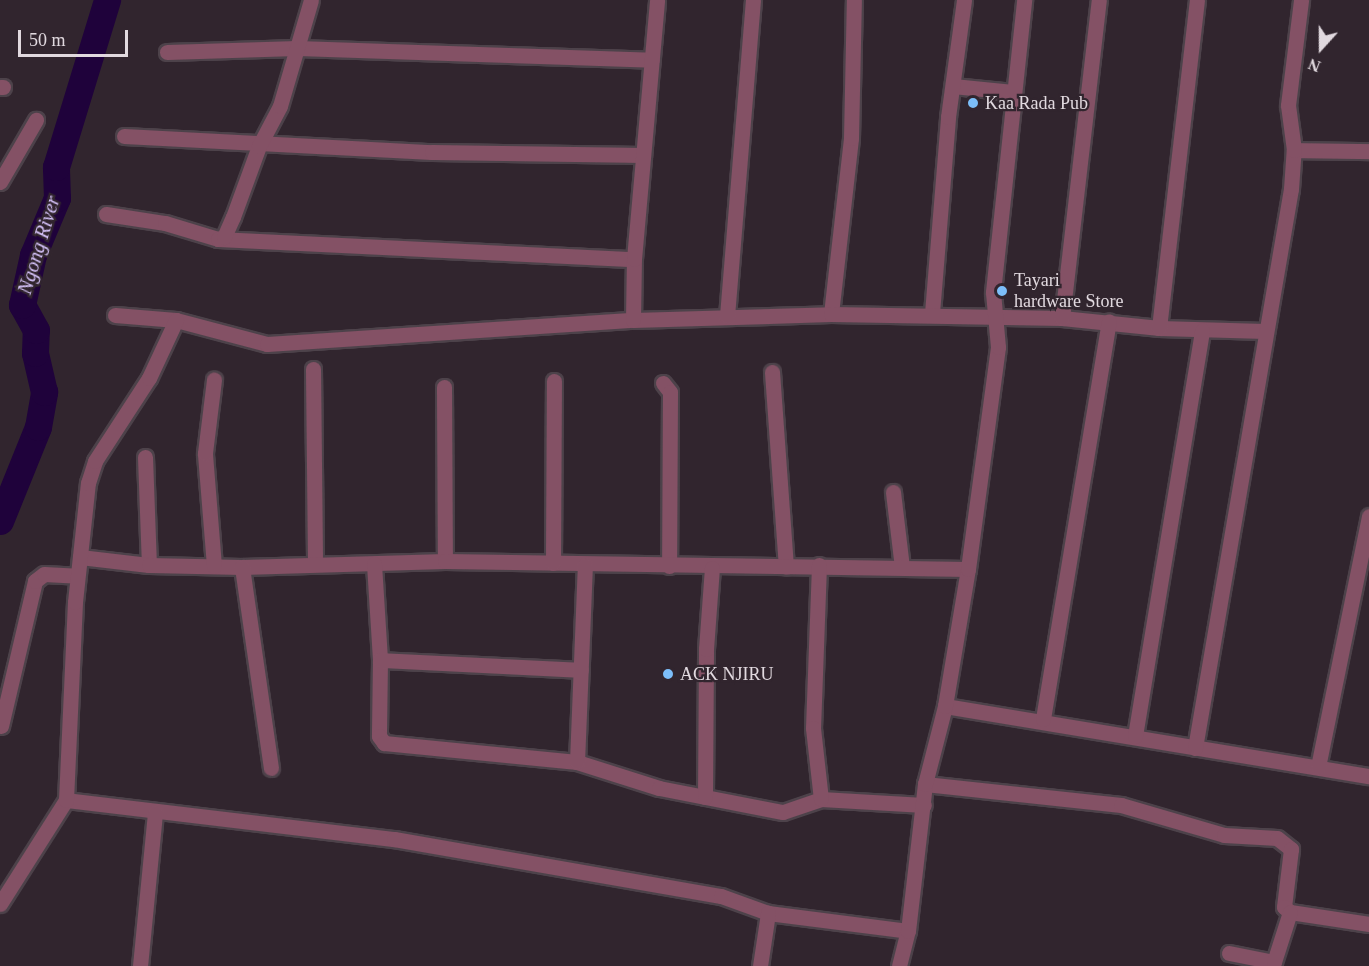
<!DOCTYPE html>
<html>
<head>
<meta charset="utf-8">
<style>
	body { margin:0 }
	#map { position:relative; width:1369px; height:966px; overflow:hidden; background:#31252e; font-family:Georgia,serif }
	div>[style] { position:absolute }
	.river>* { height:27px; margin:-13.5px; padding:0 13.5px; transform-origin:13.5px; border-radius:13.5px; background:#1f023b }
	.roads { filter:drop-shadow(2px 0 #4d424a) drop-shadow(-2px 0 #4d424a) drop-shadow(0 2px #4d424a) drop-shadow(0 -2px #4d424a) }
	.minor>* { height:15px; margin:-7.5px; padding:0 7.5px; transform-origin:7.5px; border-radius:7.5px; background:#845165 }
	.dots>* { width:16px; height:16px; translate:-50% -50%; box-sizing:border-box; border:3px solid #31252e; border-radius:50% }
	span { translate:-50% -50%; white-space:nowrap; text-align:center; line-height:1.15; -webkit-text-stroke:4.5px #31252e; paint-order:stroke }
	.poi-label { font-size:18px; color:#e1d9df }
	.left { translate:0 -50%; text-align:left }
	.water-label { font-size:20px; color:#d5c2f9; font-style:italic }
	.north { position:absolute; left:1291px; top:18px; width:60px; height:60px; -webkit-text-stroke:4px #31252e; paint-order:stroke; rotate:201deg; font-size:16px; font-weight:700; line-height:24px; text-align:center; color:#e1d9df }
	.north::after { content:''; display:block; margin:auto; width:21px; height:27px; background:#e1d9df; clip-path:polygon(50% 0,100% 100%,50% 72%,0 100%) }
	.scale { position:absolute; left:18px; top:30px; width:110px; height:27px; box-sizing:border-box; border:3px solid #e1d9df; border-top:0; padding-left:8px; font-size:18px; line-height:21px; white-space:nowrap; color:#e1d9df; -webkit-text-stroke:4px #31252e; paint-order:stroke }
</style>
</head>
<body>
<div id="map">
	<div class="river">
		<i style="left:0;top:521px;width:101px;rotate:-68deg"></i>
		<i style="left:38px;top:427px;width:36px;rotate:-80deg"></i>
		<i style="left:44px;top:392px;width:40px;rotate:-103deg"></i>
		<i style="left:35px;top:353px;width:23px;rotate:-88deg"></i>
		<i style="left:36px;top:330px;width:29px;rotate:-119deg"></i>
		<i style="left:22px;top:305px;width:51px;rotate:-77.6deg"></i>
		<i style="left:33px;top:255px;width:62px;rotate:-67.2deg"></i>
		<i style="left:57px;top:198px;width:31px;rotate:-92deg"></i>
		<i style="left:56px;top:167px;width:175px;rotate:-73deg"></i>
	</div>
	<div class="roads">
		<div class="minor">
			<i style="left:167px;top:52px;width:130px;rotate:-1.8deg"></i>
			<i style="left:297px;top:48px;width:355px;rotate:1.9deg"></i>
			<i style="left:953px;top:86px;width:60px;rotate:5.7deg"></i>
			<i style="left:0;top:87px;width:3px"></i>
			<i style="left:124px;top:136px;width:308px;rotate:3deg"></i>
			<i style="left:432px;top:152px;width:211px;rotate:0.8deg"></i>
			<i style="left:1294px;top:150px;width:75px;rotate:0.8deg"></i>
			<i style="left:0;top:182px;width:72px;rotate:-59.9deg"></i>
			<i style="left:106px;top:214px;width:60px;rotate:8.7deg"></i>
			<i style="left:165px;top:223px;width:55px;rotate:16.8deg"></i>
			<i style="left:218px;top:239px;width:416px;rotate:2.8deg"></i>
			<i style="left:218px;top:239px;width:6px;rotate:-18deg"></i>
			<i style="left:224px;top:237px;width:22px;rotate:-66deg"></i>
			<i style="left:233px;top:217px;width:76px;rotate:-69.9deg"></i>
			<i style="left:259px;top:146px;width:45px;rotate:-62.3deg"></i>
			<i style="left:280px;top:106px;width:110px;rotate:-73.7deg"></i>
			<i style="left:932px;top:313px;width:197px;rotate:-85.3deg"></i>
			<i style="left:948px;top:117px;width:118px;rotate:-82.2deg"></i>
			<i style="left:831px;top:314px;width:177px;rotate:-83.5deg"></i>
			<i style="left:851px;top:138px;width:138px;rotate:-88.8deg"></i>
			<i style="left:115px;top:315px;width:61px;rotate:4.7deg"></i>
			<i style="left:176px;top:320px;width:94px;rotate:14.8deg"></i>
			<i style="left:267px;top:344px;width:367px;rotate:-3.8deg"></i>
			<i style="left:633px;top:320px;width:198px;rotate:-1.7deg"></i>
			<i style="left:831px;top:314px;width:231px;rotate:1deg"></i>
			<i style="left:1062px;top:318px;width:98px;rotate:5.9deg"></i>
			<i style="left:1159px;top:328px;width:106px;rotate:1.6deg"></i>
			<i style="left:727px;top:316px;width:317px;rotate:-85.3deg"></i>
			<i style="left:1062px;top:318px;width:320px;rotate:-83.4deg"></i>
			<i style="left:633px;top:320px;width:61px;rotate:-89.1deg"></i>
			<i style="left:634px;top:259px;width:260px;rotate:-84.9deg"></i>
			<i style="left:1159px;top:328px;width:330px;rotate:-83.4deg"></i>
			<i style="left:313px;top:369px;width:194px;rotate:89.4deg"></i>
			<i style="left:772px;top:372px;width:195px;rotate:85.9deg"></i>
			<i style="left:663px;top:383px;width:11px;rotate:52deg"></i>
			<i style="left:670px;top:392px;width:174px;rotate:90.3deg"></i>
			<i style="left:444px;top:387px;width:174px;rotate:89.7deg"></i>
			<i style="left:145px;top:457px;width:108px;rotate:87.9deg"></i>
			<i style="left:893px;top:492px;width:76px;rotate:83.2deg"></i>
			<i style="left:80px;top:557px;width:69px;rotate:6.6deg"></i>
			<i style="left:149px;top:565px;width:93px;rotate:1.2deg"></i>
			<i style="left:242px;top:567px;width:203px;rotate:-1.7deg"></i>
			<i style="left:445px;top:561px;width:523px;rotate:0.88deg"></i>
			<i style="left:553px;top:563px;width:182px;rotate:-89.7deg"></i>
			<i style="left:374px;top:564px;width:96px;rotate:86.4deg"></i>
			<i style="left:380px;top:660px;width:76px;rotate:90.8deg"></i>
			<i style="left:379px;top:736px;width:9px;rotate:54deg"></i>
			<i style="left:384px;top:743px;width:194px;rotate:5.6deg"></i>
			<i style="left:577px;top:762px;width:86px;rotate:17.6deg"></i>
			<i style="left:659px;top:788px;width:126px;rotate:11deg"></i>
			<i style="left:783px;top:812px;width:40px;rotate:-18.9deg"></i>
			<i style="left:821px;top:799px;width:103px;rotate:3.3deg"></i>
			<i style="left:819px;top:565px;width:163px;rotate:92.1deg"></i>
			<i style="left:813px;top:728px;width:71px;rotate:83.6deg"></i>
			<i style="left:214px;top:566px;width:113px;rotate:-94.6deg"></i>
			<i style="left:205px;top:453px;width:74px;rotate:-83deg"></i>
			<i style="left:242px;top:567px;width:203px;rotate:81.8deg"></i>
			<i style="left:380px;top:660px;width:201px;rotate:2.8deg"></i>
			<i style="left:945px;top:706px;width:430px;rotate:9.4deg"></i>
			<i style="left:1043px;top:719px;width:403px;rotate:-80.6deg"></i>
			<i style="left:1px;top:726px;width:149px;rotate:-76.8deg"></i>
			<i style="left:35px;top:581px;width:11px;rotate:-38deg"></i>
			<i style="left:44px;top:574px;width:33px;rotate:3deg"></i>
			<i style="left:1135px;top:736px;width:411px;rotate:-80.6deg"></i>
			<i style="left:1195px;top:748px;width:567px;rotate:-80.26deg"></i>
			<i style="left:1291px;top:189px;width:39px;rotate:-86deg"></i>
			<i style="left:1294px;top:150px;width:45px;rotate:-97.6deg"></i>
			<i style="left:1288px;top:105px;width:106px;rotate:-82.9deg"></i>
			<i style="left:577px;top:762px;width:197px;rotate:-87.7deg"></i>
			<i style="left:1318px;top:767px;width:256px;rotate:-78.5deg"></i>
			<i style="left:925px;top:784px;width:197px;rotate:6.1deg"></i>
			<i style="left:1121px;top:805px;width:107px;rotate:16.2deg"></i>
			<i style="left:1224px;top:835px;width:53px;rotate:3.2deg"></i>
			<i style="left:1277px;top:838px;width:18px;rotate:38deg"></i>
			<i style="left:1291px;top:849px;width:58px;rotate:96.9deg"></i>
			<i style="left:1284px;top:907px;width:8px;rotate:40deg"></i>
			<i style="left:1290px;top:912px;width:80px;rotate:8.6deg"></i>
			<i style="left:705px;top:797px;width:148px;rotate:-89.6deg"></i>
			<i style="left:706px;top:649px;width:81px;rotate:-85.8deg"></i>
			<i style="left:66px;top:800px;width:330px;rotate:6.8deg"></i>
			<i style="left:394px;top:839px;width:332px;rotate:9.9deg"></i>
			<i style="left:721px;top:896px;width:50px;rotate:19.9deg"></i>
			<i style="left:768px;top:913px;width:141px;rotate:7.3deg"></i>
			<i style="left:0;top:904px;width:123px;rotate:-57.6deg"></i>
			<i style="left:66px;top:800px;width:198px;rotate:-87.4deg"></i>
			<i style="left:75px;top:602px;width:120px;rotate:-83.8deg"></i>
			<i style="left:88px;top:483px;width:23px;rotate:-72deg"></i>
			<i style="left:95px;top:461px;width:99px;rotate:-57deg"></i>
			<i style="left:149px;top:378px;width:64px;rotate:-65deg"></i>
			<i style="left:1229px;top:953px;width:46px;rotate:11.3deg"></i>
			<i style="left:1274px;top:962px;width:52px;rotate:-72.3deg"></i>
			<i style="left:140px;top:966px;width:154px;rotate:-84.4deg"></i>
			<i style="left:760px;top:966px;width:54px;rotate:-81.4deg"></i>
			<i style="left:899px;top:966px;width:36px;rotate:-76deg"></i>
			<i style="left:908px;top:931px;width:148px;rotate:-83.4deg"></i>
			<i style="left:925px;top:784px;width:81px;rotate:-75.6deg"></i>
			<i style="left:945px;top:706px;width:139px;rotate:-80.5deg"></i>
			<i style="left:968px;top:569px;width:224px;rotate:-82.3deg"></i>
			<i style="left:998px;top:347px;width:55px;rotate:-95.2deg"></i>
			<i style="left:993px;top:292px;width:294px;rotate:-83.9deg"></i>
		</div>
	</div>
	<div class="dots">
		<i style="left:973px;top:103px;background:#7cbef9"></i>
		<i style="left:1002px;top:291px;background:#7cbef9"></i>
		<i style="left:668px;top:674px;background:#7cbef9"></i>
	</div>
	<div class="poi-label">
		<span class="left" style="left:985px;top:103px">Kaa Rada Pub</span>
		<span class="left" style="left:1014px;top:291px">Tayari<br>hardware Store</span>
		<span class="left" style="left:680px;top:674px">ACK NJIRU</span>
	</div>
	<div class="water-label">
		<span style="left:39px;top:245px;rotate:-73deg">Ngong River</span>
	</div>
	<div class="north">N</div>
	<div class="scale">50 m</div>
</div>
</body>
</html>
